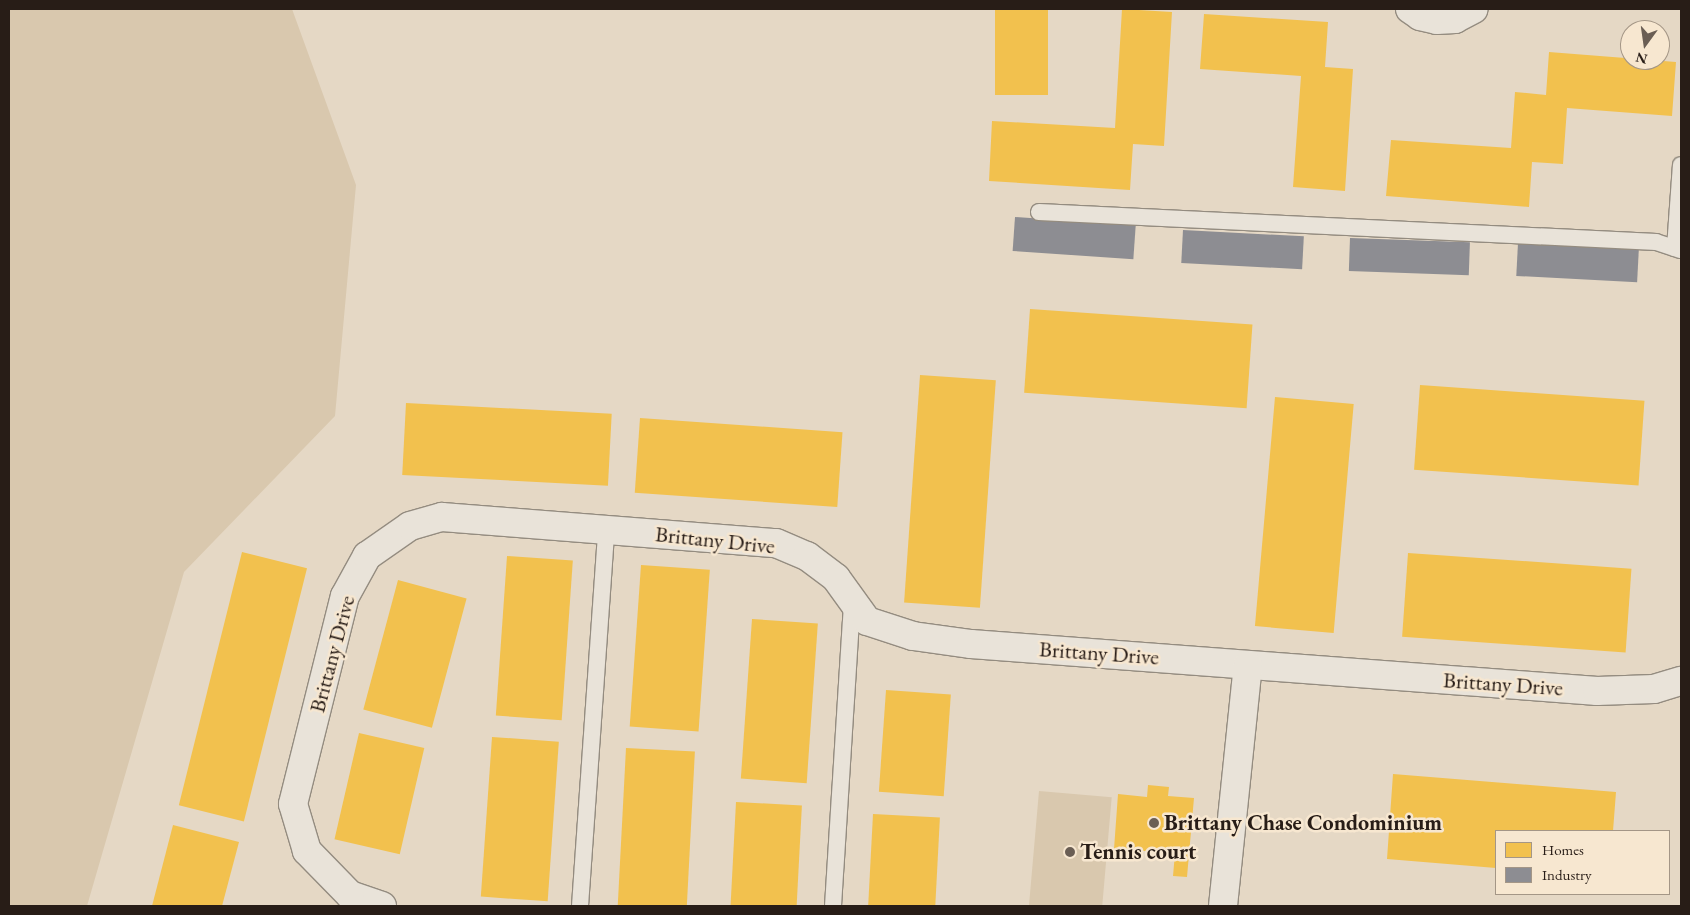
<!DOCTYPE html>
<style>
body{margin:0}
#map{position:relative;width:1690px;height:915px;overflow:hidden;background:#e5d8c5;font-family:"EB Garamond",serif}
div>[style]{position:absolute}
.green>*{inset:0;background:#d9c8ae;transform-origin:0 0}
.homes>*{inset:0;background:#f2c14e;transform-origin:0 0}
.industry>*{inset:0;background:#8d8d92;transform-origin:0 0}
.roads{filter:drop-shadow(1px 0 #948c80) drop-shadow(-1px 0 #948c80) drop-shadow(0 1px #948c80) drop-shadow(0 -1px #948c80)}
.lane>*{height:16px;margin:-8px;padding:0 8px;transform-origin:8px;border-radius:8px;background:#e9e3d9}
.street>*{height:28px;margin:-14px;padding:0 14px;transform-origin:14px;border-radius:14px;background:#e9e3d9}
.dots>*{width:14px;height:14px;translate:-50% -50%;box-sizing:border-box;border:2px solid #f7e7d0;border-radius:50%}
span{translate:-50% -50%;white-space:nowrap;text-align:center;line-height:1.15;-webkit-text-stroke:5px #f7e7d0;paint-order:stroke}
.street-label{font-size:22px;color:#281d17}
.poi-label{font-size:22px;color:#281d17;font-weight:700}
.left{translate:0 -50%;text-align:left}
.frame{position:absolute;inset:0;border:10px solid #281d17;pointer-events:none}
.legend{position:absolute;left:1495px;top:830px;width:175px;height:65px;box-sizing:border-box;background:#f7e7d0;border:1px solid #a49686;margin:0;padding:6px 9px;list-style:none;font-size:15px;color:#281d17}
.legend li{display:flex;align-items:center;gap:10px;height:25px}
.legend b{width:25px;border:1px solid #a49686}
.north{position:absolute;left:1620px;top:20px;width:50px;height:50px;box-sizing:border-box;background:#f7e7d0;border:1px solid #a49686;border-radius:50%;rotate:194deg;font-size:14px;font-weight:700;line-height:20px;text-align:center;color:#281d17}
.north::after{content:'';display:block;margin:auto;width:18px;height:22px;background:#6a5e54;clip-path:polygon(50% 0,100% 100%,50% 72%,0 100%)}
</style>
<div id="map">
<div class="green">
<div style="clip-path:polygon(9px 9px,292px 9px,356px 185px,335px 416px,184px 572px,87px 906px,9px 906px)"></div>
<div style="left:1039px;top:791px;width:73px;height:115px;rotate:5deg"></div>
</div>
<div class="homes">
<div style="left:995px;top:9px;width:53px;height:86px"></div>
<div style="clip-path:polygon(1122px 9px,1172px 12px,1164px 146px,1133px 144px,1130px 190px,989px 181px,992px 121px,1115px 128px)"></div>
<div style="clip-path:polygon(1204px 14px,1328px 22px,1325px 67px,1353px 69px,1345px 191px,1293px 187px,1301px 76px,1200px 69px)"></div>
<div style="clip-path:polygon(1549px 52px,1676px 62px,1672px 116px,1567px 108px,1563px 164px,1532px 162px,1529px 207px,1386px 196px,1391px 140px,1511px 148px,1515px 92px,1546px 95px)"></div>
<div style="left:1030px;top:309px;width:223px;height:84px;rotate:4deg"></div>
<div style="left:920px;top:375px;width:76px;height:228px;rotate:4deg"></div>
<div style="left:1420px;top:385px;width:225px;height:85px;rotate:4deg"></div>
<div style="left:1275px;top:397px;width:79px;height:230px;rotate:5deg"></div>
<div style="left:406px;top:403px;width:206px;height:72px;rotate:3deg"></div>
<div style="left:640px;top:418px;width:203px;height:75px;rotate:4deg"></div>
<div style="left:242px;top:552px;width:67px;height:261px;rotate:14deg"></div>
<div style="left:1408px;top:553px;width:224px;height:84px;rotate:4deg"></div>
<div style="left:507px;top:556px;width:66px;height:160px;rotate:4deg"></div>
<div style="left:641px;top:565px;width:69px;height:162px;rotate:4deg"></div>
<div style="left:398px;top:580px;width:71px;height:134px;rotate:15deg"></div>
<div style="left:752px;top:619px;width:66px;height:160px;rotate:4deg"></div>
<div style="left:886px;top:690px;width:65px;height:102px;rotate:4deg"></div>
<div style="left:359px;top:733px;width:67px;height:109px;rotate:13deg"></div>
<div style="left:492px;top:737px;width:67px;height:160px;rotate:4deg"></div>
<div style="left:626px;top:748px;width:69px;height:158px;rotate:3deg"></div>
<div style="clip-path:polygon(1393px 774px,1616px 792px,1613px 831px,1496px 831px,1496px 868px,1387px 859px)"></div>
<div style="clip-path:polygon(1148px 785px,1169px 787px,1168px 796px,1194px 798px,1187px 877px,1173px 876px,1175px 853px,1114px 849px,1118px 794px,1147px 797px)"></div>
<div style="left:736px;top:802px;width:66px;height:104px;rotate:3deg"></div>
<div style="left:873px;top:814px;width:67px;height:92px;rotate:3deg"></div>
<div style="clip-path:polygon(173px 825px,239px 842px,222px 906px,152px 906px)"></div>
</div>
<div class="industry">
<div style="left:1015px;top:217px;width:121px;height:34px;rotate:4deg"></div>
<div style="left:1183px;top:230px;width:121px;height:33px;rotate:3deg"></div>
<div style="left:1350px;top:238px;width:120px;height:33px;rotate:2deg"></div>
<div style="left:1518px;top:243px;width:121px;height:33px;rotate:3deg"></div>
</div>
<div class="roads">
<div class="lane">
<div style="left:1039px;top:212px;width:618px;rotate:2.78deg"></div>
<div style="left:1656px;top:242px;width:26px;rotate:18deg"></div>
<div style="left:1675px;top:248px;width:83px;rotate:-85.9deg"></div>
<div style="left:580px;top:906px;width:377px;rotate:-86deg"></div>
<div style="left:833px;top:906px;width:307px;rotate:-86.4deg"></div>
</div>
<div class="street">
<div style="left:1410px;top:9px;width:12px;rotate:35deg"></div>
<div style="left:1420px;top:16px;width:17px;rotate:13deg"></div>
<div style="left:1437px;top:20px;width:18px;rotate:-3deg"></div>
<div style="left:1455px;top:19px;width:21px;rotate:-28deg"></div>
<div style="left:382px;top:906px;width:34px;rotate:-161deg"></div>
<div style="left:350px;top:895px;width:62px;rotate:-134.3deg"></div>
<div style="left:307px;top:851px;width:49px;rotate:-106.6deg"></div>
<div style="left:293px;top:804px;width:214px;rotate:-76deg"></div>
<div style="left:345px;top:596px;width:46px;rotate:-61.2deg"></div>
<div style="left:367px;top:556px;width:52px;rotate:-34.9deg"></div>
<div style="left:410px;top:526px;width:33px;rotate:-16deg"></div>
<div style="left:442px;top:517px;width:335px;rotate:4.5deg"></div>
<div style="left:776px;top:543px;width:34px;rotate:23deg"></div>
<div style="left:807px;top:556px;width:36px;rotate:37deg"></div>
<div style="left:836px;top:578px;width:53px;rotate:54.2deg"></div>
<div style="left:867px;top:621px;width:48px;rotate:18.1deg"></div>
<div style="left:913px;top:636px;width:59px;rotate:7.9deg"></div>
<div style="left:971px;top:644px;width:628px;rotate:4.29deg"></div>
<div style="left:1597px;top:691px;width:57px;rotate:-2deg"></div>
<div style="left:1654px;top:689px;width:28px;rotate:-17deg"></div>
<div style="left:1223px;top:906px;width:242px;rotate:-84.1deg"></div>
</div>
</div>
<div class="dots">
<div style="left:1154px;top:823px;background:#6a5e54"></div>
<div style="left:1070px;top:852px;background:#6a5e54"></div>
</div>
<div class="street-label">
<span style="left:715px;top:540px;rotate:6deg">Brittany Drive</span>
<span style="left:1099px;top:653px;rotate:4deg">Brittany Drive</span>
<span style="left:332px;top:654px;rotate:-75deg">Brittany Drive</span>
<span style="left:1503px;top:684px;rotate:4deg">Brittany Drive</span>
</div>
<div class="poi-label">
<span class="left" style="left:1164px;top:823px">Brittany Chase Condominium</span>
<span class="left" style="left:1080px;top:852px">Tennis court</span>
</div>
<div class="frame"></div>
<ul class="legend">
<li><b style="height:14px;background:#f2c14e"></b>Homes</li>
<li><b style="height:14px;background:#8d8d92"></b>Industry</li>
</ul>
<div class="north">N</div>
</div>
